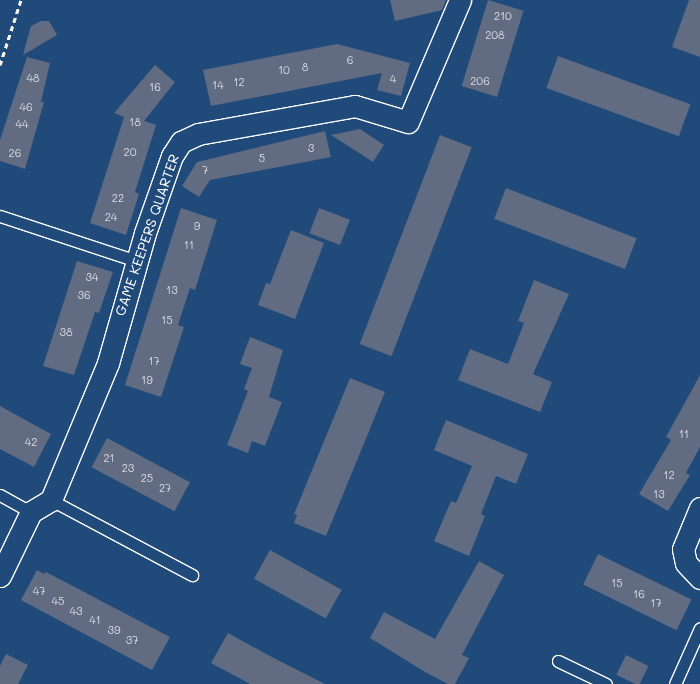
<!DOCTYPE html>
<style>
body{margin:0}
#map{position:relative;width:700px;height:684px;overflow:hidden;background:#1f4a7a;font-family:Mali,sans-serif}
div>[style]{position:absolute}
.building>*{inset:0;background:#616b82;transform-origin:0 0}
.path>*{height:3px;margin-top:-1.5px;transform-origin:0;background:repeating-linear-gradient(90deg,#fff 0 5px,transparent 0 9px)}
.roads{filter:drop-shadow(1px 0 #fff) drop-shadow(-1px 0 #fff) drop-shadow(0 1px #fff) drop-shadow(0 -1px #fff)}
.lane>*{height:11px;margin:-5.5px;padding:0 5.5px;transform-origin:5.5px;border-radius:5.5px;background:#1f4a7a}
.street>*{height:21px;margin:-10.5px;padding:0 10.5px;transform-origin:10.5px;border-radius:10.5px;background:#1f4a7a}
span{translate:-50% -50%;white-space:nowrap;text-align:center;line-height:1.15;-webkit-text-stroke:5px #1f4a7a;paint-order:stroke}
.number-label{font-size:11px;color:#d8dae0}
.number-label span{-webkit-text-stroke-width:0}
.street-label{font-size:14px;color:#fff}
</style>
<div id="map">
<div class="building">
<div style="clip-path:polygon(390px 0,446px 0,442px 10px,395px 21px)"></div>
<div style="left:488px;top:0;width:37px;height:90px;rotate:17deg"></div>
<div style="clip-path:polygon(689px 0,700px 0,700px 57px,672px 47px)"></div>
<div style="clip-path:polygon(41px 21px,49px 21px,57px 35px,23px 55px,31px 26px)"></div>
<div style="clip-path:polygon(337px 44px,410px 63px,401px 96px,377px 90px,382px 73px,211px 106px,203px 70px)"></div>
<div style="left:558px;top:56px;width:141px;height:34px;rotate:20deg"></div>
<div style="clip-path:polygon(27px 57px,50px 63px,41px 102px,44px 102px,25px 169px,0 161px,0 140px)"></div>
<div style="clip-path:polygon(155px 65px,175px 82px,144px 121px,156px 125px,135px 192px,139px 194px,126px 235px,90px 223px,124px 117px,114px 113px)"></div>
<div style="clip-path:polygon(360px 129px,384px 145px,373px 162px,331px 135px)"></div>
<div style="clip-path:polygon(325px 131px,331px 157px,210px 180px,199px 197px,182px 186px,197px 162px)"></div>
<div style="left:440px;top:135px;width:34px;height:224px;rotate:21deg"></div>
<div style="left:506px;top:188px;width:140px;height:33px;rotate:21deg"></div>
<div style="clip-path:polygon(181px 208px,217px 220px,195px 290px,190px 288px,178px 325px,184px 327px,161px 397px,125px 385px)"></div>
<div style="left:319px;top:208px;width:33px;height:27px;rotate:21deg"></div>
<div style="clip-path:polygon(291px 230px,324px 243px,295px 319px,258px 305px,266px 283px,270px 284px)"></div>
<div style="clip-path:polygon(77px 261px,113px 272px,99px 313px,95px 312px,74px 375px,43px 366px)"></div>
<div style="clip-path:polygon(534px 280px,569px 294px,533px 374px,552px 382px,540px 412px,458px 380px,470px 349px,508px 364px,524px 323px,518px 321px)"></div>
<div style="clip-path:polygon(250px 337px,283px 350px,269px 397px,282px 402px,265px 446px,252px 441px,248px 453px,227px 445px,248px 391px,244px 389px,252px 368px,240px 364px)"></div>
<div style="clip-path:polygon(700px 375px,700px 447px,686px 473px,690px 475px,668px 511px,639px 494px,671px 440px,666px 437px)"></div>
<div style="clip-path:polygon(350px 378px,385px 392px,326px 536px,294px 523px,297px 515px,294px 514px)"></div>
<div style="clip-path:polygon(0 406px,51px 434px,34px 467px,0 449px)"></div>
<div style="clip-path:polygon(446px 420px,528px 454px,516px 484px,496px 476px,481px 514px,485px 516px,469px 556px,434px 541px,451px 501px,456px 503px,472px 466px,434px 450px)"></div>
<div style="left:107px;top:438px;width:94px;height:33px;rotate:28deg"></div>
<div style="left:270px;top:550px;width:82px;height:33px;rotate:29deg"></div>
<div style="left:598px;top:554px;width:104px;height:34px;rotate:26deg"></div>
<div style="clip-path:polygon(479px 561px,504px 575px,462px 655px,469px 658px,455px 684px,448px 684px,425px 672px,370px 638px,384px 612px,435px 639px)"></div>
<div style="clip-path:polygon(37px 570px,44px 574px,46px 572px,170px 637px,152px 670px,21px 600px)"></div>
<div style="clip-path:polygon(228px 633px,268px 655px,325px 684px,250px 684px,211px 663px)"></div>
<div style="clip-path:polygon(6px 654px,28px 665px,18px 684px,0 684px,0 666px)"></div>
<div style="left:626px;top:655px;width:25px;height:22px;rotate:26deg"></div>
</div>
<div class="path">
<div style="left:0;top:65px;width:68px;rotate:-72.1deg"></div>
</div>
<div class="roads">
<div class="lane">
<div style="left:0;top:216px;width:144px;rotate:18.2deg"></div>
<div style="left:0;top:495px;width:35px;rotate:29deg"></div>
<div style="left:51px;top:500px;width:160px;rotate:28deg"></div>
<div style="left:558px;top:661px;width:53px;rotate:25.6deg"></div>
<div style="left:675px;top:684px;width:61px;rotate:-65.9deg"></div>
</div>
<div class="street">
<div style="left:700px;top:508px;width:44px;rotate:112.5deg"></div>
<div style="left:683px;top:549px;width:14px;rotate:78deg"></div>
<div style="left:686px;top:563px;width:21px;rotate:47deg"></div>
<div style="left:0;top:576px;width:71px;rotate:-64.2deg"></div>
<div style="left:31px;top:512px;width:23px;rotate:-31deg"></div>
<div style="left:51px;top:500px;width:148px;rotate:-67.4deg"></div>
<div style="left:108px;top:363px;width:135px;rotate:-74.1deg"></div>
<div style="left:145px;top:233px;width:82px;rotate:-70.7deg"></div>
<div style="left:172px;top:156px;width:17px;rotate:-57deg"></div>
<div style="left:181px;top:142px;width:19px;rotate:-25deg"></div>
<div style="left:198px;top:134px;width:159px;rotate:-10.1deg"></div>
<div style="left:355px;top:106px;width:55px;rotate:16.8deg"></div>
<div style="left:408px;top:122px;width:133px;rotate:-66.9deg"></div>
</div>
</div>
<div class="number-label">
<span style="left:503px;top:16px">210</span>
<span style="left:495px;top:35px">208</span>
<span style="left:350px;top:60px">6</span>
<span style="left:305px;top:67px">8</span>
<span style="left:284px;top:70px">10</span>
<span style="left:33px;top:78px">48</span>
<span style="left:393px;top:79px">4</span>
<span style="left:480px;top:81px">206</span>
<span style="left:239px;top:82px">12</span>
<span style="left:218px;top:85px">14</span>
<span style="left:155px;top:87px">16</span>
<span style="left:26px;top:107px">46</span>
<span style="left:135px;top:122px">18</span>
<span style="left:22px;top:124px">44</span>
<span style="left:311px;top:148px">3</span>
<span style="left:130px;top:152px">20</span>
<span style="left:15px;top:153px">26</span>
<span style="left:262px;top:158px">5</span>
<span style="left:205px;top:170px">7</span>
<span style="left:118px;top:198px">22</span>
<span style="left:111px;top:217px">24</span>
<span style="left:197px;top:226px">9</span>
<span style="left:189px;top:245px">11</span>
<span style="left:92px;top:277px">34</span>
<span style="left:172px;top:290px">13</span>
<span style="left:84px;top:295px">36</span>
<span style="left:167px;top:320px">15</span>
<span style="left:66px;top:332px">38</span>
<span style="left:154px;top:361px">17</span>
<span style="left:147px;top:380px">19</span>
<span style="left:684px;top:434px">11</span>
<span style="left:31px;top:442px">42</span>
<span style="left:109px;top:458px">21</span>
<span style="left:128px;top:468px">23</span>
<span style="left:669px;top:475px">12</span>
<span style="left:147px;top:478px">25</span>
<span style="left:165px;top:488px">27</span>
<span style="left:659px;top:494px">13</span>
<span style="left:617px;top:583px">15</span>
<span style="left:39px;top:591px">47</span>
<span style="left:639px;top:594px">16</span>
<span style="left:58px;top:601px">45</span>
<span style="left:656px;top:603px">17</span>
<span style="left:76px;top:611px">43</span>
<span style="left:95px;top:620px">41</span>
<span style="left:114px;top:630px">39</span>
<span style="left:132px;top:640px">37</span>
</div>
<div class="street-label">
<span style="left:147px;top:235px;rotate:-71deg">GAME KEEPERS QUARTER</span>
</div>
</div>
